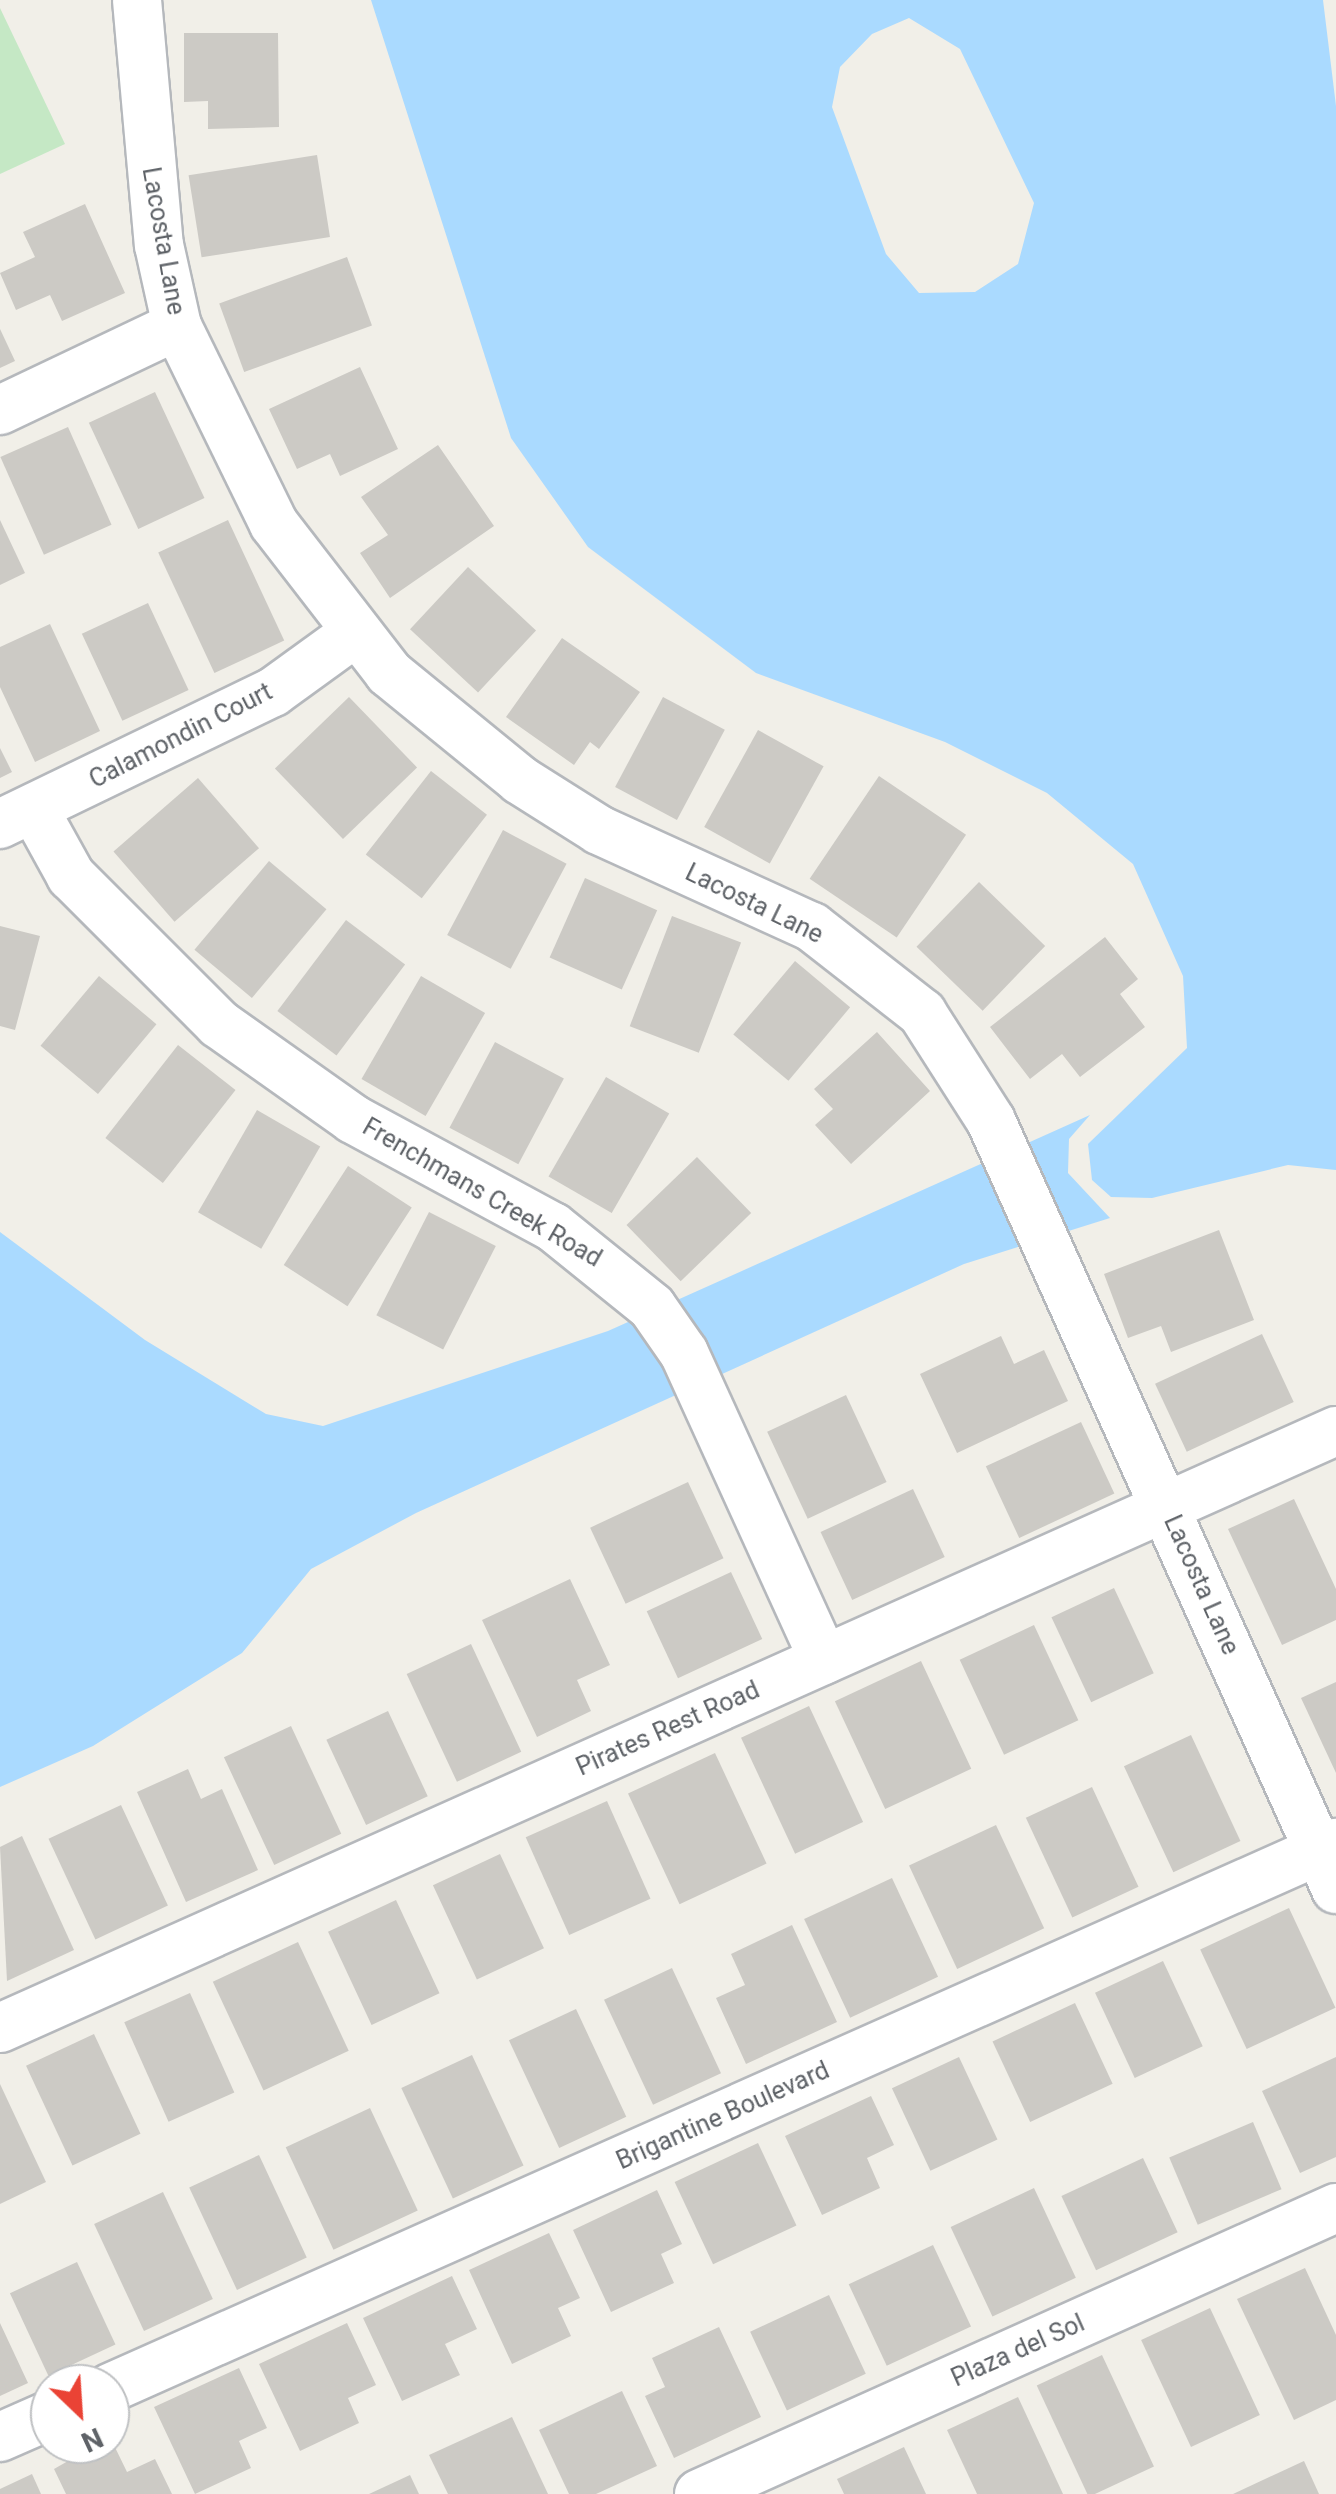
<!DOCTYPE html>
<style>
body{margin:0}
#map{position:relative;width:1336px;height:2494px;overflow:hidden;background:#f1efe8;font-family:Roboto,sans-serif}
div>[style]{position:absolute}
.green>*{inset:0;background:#c5e8c5}
.water>*{inset:0;background:#aadaff}
.building>*{inset:0;background:#cccac5;transform-origin:0 0}
.roads{filter:drop-shadow(2px 0 #b5b8bc) drop-shadow(-2px 0 #b5b8bc) drop-shadow(0 2px #b5b8bc) drop-shadow(0 -2px #b5b8bc)}
.street>*{height:48px;margin:-24px;padding:0 24px;transform-origin:24px;border-radius:24px;background:#fff}
span{translate:-50% -50%;white-space:nowrap;text-align:center;line-height:1.15;-webkit-text-stroke:9px #fff;paint-order:stroke}
.street-label{font-size:25px;color:#5f6368}
.north{position:absolute;left:30px;top:2364px;width:100px;height:100px;box-sizing:border-box;background:#fff;border:2px solid #bfc1c3;border-radius:50%;rotate:155deg;font-size:28px;font-weight:700;line-height:40px;text-align:center;color:#5f6368}
.north::after{content:'';display:block;margin:auto;width:35px;height:45px;background:#ea4335;clip-path:polygon(50% 0,100% 100%,50% 72%,0 100%)}
</style>
<div id="map">
<div class="green">
<div style="clip-path:polygon(0 8px,65px 144px,0 174px)"></div>
</div>
<div class="water">
<div style="clip-path:polygon(evenodd,371px 0,1323px 0,1336px 106px,1336px 1170px,1288px 1165px,1152px 1198px,1111px 1197px,1092px 1180px,1088px 1144px,1187px 1048px,1183px 976px,1133px 864px,1047px 793px,945px 742px,756px 673px,588px 547px,511px 438px,371px 0,909px 18px,960px 49px,1034px 203px,1018px 264px,975px 292px,919px 293px,886px 254px,832px 107px,840px 67px,872px 34px,909px 18px)"></div>
<div style="clip-path:polygon(1090px 1115px,1069px 1139px,1068px 1173px,1110px 1218px,964px 1264px,416px 1513px,311px 1569px,242px 1653px,93px 1746px,0 1787px,0 1232px,145px 1340px,266px 1414px,323px 1426px,608px 1331px)"></div>
</div>
<div class="building">
<div style="clip-path:polygon(184px 33px,278px 33px,279px 127px,208px 129px,208px 101px,184px 102px)"></div>
<div style="left:317px;top:155px;width:83px;height:130px;rotate:81deg"></div>
<div style="clip-path:polygon(85px 204px,125px 293px,62px 321px,50px 295px,16px 310px,0 273px,35px 257px,23px 232px)"></div>
<div style="left:347px;top:257px;width:73px;height:136px;rotate:70deg"></div>
<div style="clip-path:polygon(0 329px,15px 361px,0 368px)"></div>
<div style="clip-path:polygon(360px 367px,398px 449px,340px 476px,330px 454px,297px 469px,269px 409px)"></div>
<div style="left:155px;top:392px;width:117px;height:73px;rotate:65deg"></div>
<div style="left:68px;top:427px;width:107px;height:74px;rotate:66deg"></div>
<div style="clip-path:polygon(438px 445px,494px 526px,390px 598px,360px 553px,388px 535px,361px 497px)"></div>
<div style="clip-path:polygon(0 520px,25px 573px,0 585px)"></div>
<div style="left:228px;top:520px;width:133px;height:77px;rotate:65deg"></div>
<div style="left:468px;top:567px;width:93px;height:85px;rotate:43deg"></div>
<div style="left:148px;top:603px;width:96px;height:73px;rotate:65deg"></div>
<div style="clip-path:polygon(50px 624px,100px 731px,35px 762px,0 687px,0 647px)"></div>
<div style="clip-path:polygon(562px 638px,640px 692px,599px 749px,590px 742px,574px 765px,506px 717px)"></div>
<div style="left:349px;top:697px;width:98px;height:103px;rotate:46deg"></div>
<div style="left:663px;top:697px;width:70px;height:102px;rotate:28deg"></div>
<div style="left:758px;top:730px;width:75px;height:111px;rotate:29deg"></div>
<div style="clip-path:polygon(0 748px,12px 772px,0 778px)"></div>
<div style="left:431px;top:771px;width:71px;height:106px;rotate:38deg"></div>
<div style="left:879px;top:776px;width:105px;height:124px;rotate:34deg"></div>
<div style="left:198px;top:778px;width:93px;height:112px;rotate:49deg"></div>
<div style="left:503px;top:830px;width:72px;height:119px;rotate:28deg"></div>
<div style="left:269px;top:861px;width:75px;height:116px;rotate:40deg"></div>
<div style="left:585px;top:878px;width:79px;height:87px;rotate:24deg"></div>
<div style="left:979px;top:882px;width:92px;height:90px;rotate:44deg"></div>
<div style="left:672px;top:916px;width:74px;height:118px;rotate:21deg"></div>
<div style="left:346px;top:920px;width:74px;height:114px;rotate:37deg"></div>
<div style="clip-path:polygon(0 926px,40px 936px,15px 1030px,0 1026px)"></div>
<div style="clip-path:polygon(1105px 937px,1138px 979px,1120px 994px,1145px 1027px,1080px 1077px,1062px 1054px,1030px 1079px,990px 1027px)"></div>
<div style="left:795px;top:961px;width:72px;height:96px;rotate:40deg"></div>
<div style="left:99px;top:976px;width:75px;height:91px;rotate:40deg"></div>
<div style="left:421px;top:976px;width:74px;height:119px;rotate:30deg"></div>
<div style="clip-path:polygon(877px 1032px,930px 1091px,851px 1164px,815px 1125px,833px 1109px,814px 1089px)"></div>
<div style="left:495px;top:1042px;width:78px;height:97px;rotate:28deg"></div>
<div style="left:178px;top:1045px;width:73px;height:118px;rotate:38deg"></div>
<div style="left:606px;top:1077px;width:73px;height:115px;rotate:30deg"></div>
<div style="left:257px;top:1110px;width:73px;height:118px;rotate:30deg"></div>
<div style="left:697px;top:1157px;width:78px;height:98px;rotate:46deg"></div>
<div style="left:348px;top:1166px;width:76px;height:118px;rotate:33deg"></div>
<div style="left:429px;top:1212px;width:75px;height:116px;rotate:27deg"></div>
<div style="clip-path:polygon(1219px 1230px,1254px 1320px,1171px 1352px,1161px 1326px,1128px 1338px,1104px 1274px)"></div>
<div style="left:1262px;top:1334px;width:75px;height:118px;rotate:65deg"></div>
<div style="clip-path:polygon(1001px 1336px,1014px 1364px,1044px 1350px,1068px 1401px,957px 1453px,920px 1374px)"></div>
<div style="left:846px;top:1395px;width:96px;height:87px;rotate:65deg"></div>
<div style="left:1081px;top:1422px;width:79px;height:105px;rotate:65deg"></div>
<div style="left:688px;top:1482px;width:84px;height:108px;rotate:65deg"></div>
<div style="left:913px;top:1489px;width:75px;height:102px;rotate:65deg"></div>
<div style="clip-path:polygon(1294px 1499px,1336px 1589px,1336px 1620px,1282px 1645px,1228px 1529px)"></div>
<div style="left:731px;top:1572px;width:74px;height:93px;rotate:65deg"></div>
<div style="clip-path:polygon(570px 1579px,610px 1665px,577px 1680px,591px 1711px,537px 1737px,482px 1620px)"></div>
<div style="left:1114px;top:1588px;width:94px;height:69px;rotate:65deg"></div>
<div style="left:1034px;top:1625px;width:105px;height:82px;rotate:65deg"></div>
<div style="left:471px;top:1644px;width:119px;height:71px;rotate:65deg"></div>
<div style="left:921px;top:1661px;width:119px;height:95px;rotate:65deg"></div>
<div style="clip-path:polygon(1336px 1682px,1336px 1773px,1301px 1698px)"></div>
<div style="left:809px;top:1706px;width:128px;height:75px;rotate:65deg"></div>
<div style="left:388px;top:1711px;width:94px;height:68px;rotate:65deg"></div>
<div style="left:291px;top:1726px;width:119px;height:74px;rotate:65deg"></div>
<div style="left:1191px;top:1735px;width:117px;height:74px;rotate:65deg"></div>
<div style="left:715px;top:1753px;width:122px;height:96px;rotate:65deg"></div>
<div style="clip-path:polygon(188px 1769px,201px 1799px,222px 1789px,258px 1870px,186px 1902px,137px 1792px)"></div>
<div style="left:1092px;top:1787px;width:110px;height:73px;rotate:65deg"></div>
<div style="left:607px;top:1801px;width:107px;height:89px;rotate:66deg"></div>
<div style="left:121px;top:1805px;width:111px;height:80px;rotate:65deg"></div>
<div style="left:996px;top:1825px;width:114px;height:96px;rotate:65deg"></div>
<div style="clip-path:polygon(22px 1836px,74px 1950px,7px 1981px,0 1847px)"></div>
<div style="left:500px;top:1854px;width:104px;height:74px;rotate:65deg"></div>
<div style="left:892px;top:1878px;width:109px;height:97px;rotate:65deg"></div>
<div style="left:396px;top:1900px;width:103px;height:75px;rotate:65deg"></div>
<div style="left:1289px;top:1908px;width:110px;height:98px;rotate:65deg"></div>
<div style="clip-path:polygon(792px 1925px,837px 2022px,746px 2064px,716px 1998px,745px 1985px,731px 1954px)"></div>
<div style="left:298px;top:1942px;width:120px;height:94px;rotate:65deg"></div>
<div style="left:1163px;top:1961px;width:94px;height:75px;rotate:65deg"></div>
<div style="left:672px;top:1968px;width:116px;height:75px;rotate:65deg"></div>
<div style="left:190px;top:1993px;width:109px;height:72px;rotate:66deg"></div>
<div style="left:1075px;top:2003px;width:89px;height:91px;rotate:65deg"></div>
<div style="left:576px;top:2009px;width:119px;height:74px;rotate:65deg"></div>
<div style="left:94px;top:2034px;width:110px;height:75px;rotate:65deg"></div>
<div style="left:472px;top:2055px;width:122px;height:78px;rotate:65deg"></div>
<div style="left:959px;top:2057px;width:91px;height:74px;rotate:65deg"></div>
<div style="clip-path:polygon(1336px 2057px,1336px 2157px,1300px 2173px,1262px 2091px)"></div>
<div style="clip-path:polygon(0 2084px,46px 2182px,0 2204px)"></div>
<div style="clip-path:polygon(871px 2096px,894px 2145px,867px 2158px,880px 2188px,822px 2215px,785px 2136px)"></div>
<div style="left:370px;top:2108px;width:113px;height:93px;rotate:65deg"></div>
<div style="left:1253px;top:2122px;width:73px;height:91px;rotate:67deg"></div>
<div style="left:758px;top:2143px;width:91px;height:92px;rotate:65deg"></div>
<div style="left:259px;top:2155px;width:113px;height:77px;rotate:65deg"></div>
<div style="left:1143px;top:2158px;width:82px;height:90px;rotate:65deg"></div>
<div style="left:1034px;top:2188px;width:99px;height:92px;rotate:65deg"></div>
<div style="clip-path:polygon(657px 2190px,682px 2244px,661px 2254px,674px 2283px,611px 2312px,573px 2230px)"></div>
<div style="left:163px;top:2192px;width:118px;height:76px;rotate:65deg"></div>
<div style="clip-path:polygon(549px 2233px,580px 2298px,558px 2308px,571px 2336px,512px 2364px,469px 2270px)"></div>
<div style="left:933px;top:2245px;width:90px;height:93px;rotate:65deg"></div>
<div style="left:77px;top:2262px;width:91px;height:74px;rotate:65deg"></div>
<div style="clip-path:polygon(1305px 2268px,1336px 2335px,1336px 2400px,1294px 2420px,1237px 2299px)"></div>
<div style="clip-path:polygon(452px 2276px,477px 2329px,445px 2344px,460px 2375px,402px 2401px,363px 2318px)"></div>
<div style="left:829px;top:2295px;width:87px;height:87px;rotate:65deg"></div>
<div style="left:1210px;top:2308px;width:118px;height:76px;rotate:65deg"></div>
<div style="clip-path:polygon(0 2323px,28px 2383px,0 2396px)"></div>
<div style="clip-path:polygon(347px 2323px,376px 2385px,348px 2398px,359px 2423px,300px 2451px,259px 2364px)"></div>
<div style="clip-path:polygon(719px 2327px,761px 2417px,674px 2458px,645px 2396px,665px 2387px,652px 2358px)"></div>
<div style="left:1102px;top:2355px;width:123px;height:72px;rotate:65deg"></div>
<div style="clip-path:polygon(239px 2368px,267px 2428px,239px 2441px,251px 2468px,195px 2494px,154px 2407px)"></div>
<div style="clip-path:polygon(622px 2391px,657px 2466px,596px 2494px,569px 2494px,539px 2430px)"></div>
<div style="clip-path:polygon(1018px 2397px,1063px 2494px,977px 2494px,947px 2430px)"></div>
<div style="clip-path:polygon(512px 2417px,548px 2494px,448px 2494px,429px 2455px)"></div>
<div style="clip-path:polygon(110px 2437px,127px 2472px,155px 2459px,172px 2494px,66px 2494px,54px 2469px)"></div>
<div style="clip-path:polygon(904px 2447px,926px 2494px,844px 2494px,837px 2479px)"></div>
<div style="clip-path:polygon(1304px 2461px,1319px 2494px,1233px 2494px)"></div>
<div style="clip-path:polygon(32px 2474px,41px 2494px,0 2494px,0 2489px)"></div>
<div style="clip-path:polygon(410px 2475px,419px 2494px,369px 2494px)"></div>
</div>
<div class="roads">
<div class="street">
<div style="left:137px;top:0;width:246px;rotate:84.9deg"></div>
<div style="left:159px;top:245px;width:83px;rotate:77.5deg"></div>
<div style="left:177px;top:326px;width:220px;rotate:63.9deg"></div>
<div style="left:274px;top:524px;width:188px;rotate:52.3deg"></div>
<div style="left:389px;top:673px;width:169px;rotate:39.2deg"></div>
<div style="left:520px;top:780px;width:93px;rotate:32.3deg"></div>
<div style="left:599px;top:830px;width:234px;rotate:24.5deg"></div>
<div style="left:812px;top:927px;width:140px;rotate:38deg"></div>
<div style="left:922px;top:1013px;width:128px;rotate:57.4deg"></div>
<div style="left:991px;top:1121px;width:842px;rotate:65.81deg"></div>
<div style="left:0;top:410px;width:196px;rotate:-25.4deg"></div>
<div style="left:34px;top:809px;width:77px;rotate:61.1deg"></div>
<div style="left:71px;top:876px;width:209px;rotate:45deg"></div>
<div style="left:219px;top:1024px;width:164px;rotate:35.3deg"></div>
<div style="left:353px;top:1119px;width:227px;rotate:28.4deg"></div>
<div style="left:553px;top:1227px;width:127px;rotate:38.9deg"></div>
<div style="left:652px;top:1307px;width:56px;rotate:55.2deg"></div>
<div style="left:684px;top:1353px;width:337px;rotate:65.5deg"></div>
<div style="left:0;top:824px;width:303px;rotate:-25.8deg"></div>
<div style="left:273px;top:692px;width:99px;rotate:-35.9deg"></div>
<div style="left:0;top:2028px;width:1463px;rotate:-24.08deg"></div>
<div style="left:110px;top:2388px;width:1342px;rotate:-23.97deg"></div>
<div style="left:0;top:2437px;width:55px;rotate:-23.7deg"></div>
<div style="left:699px;top:2494px;width:698px;rotate:-24.18deg"></div>
</div>
</div>
<div class="street-label">
<span style="left:163px;top:241px;rotate:80deg">Lacosta Lane</span>
<span style="left:181px;top:736px;rotate:-27deg">Calamondin Court</span>
<span style="left:754px;top:904px;rotate:26deg">Lacosta Lane</span>
<span style="left:482px;top:1193px;rotate:30deg">Frenchmans Creek Road</span>
<span style="left:1201px;top:1585px;rotate:66deg">Lacosta Lane</span>
<span style="left:668px;top:1729px;rotate:-24deg">Pirates Rest Road</span>
<span style="left:723px;top:2116px;rotate:-24deg">Brigantine Boulevard</span>
<span style="left:1018px;top:2351px;rotate:-24deg">Plaza del Sol</span>
</div>
<div class="north">N</div>
</div>
